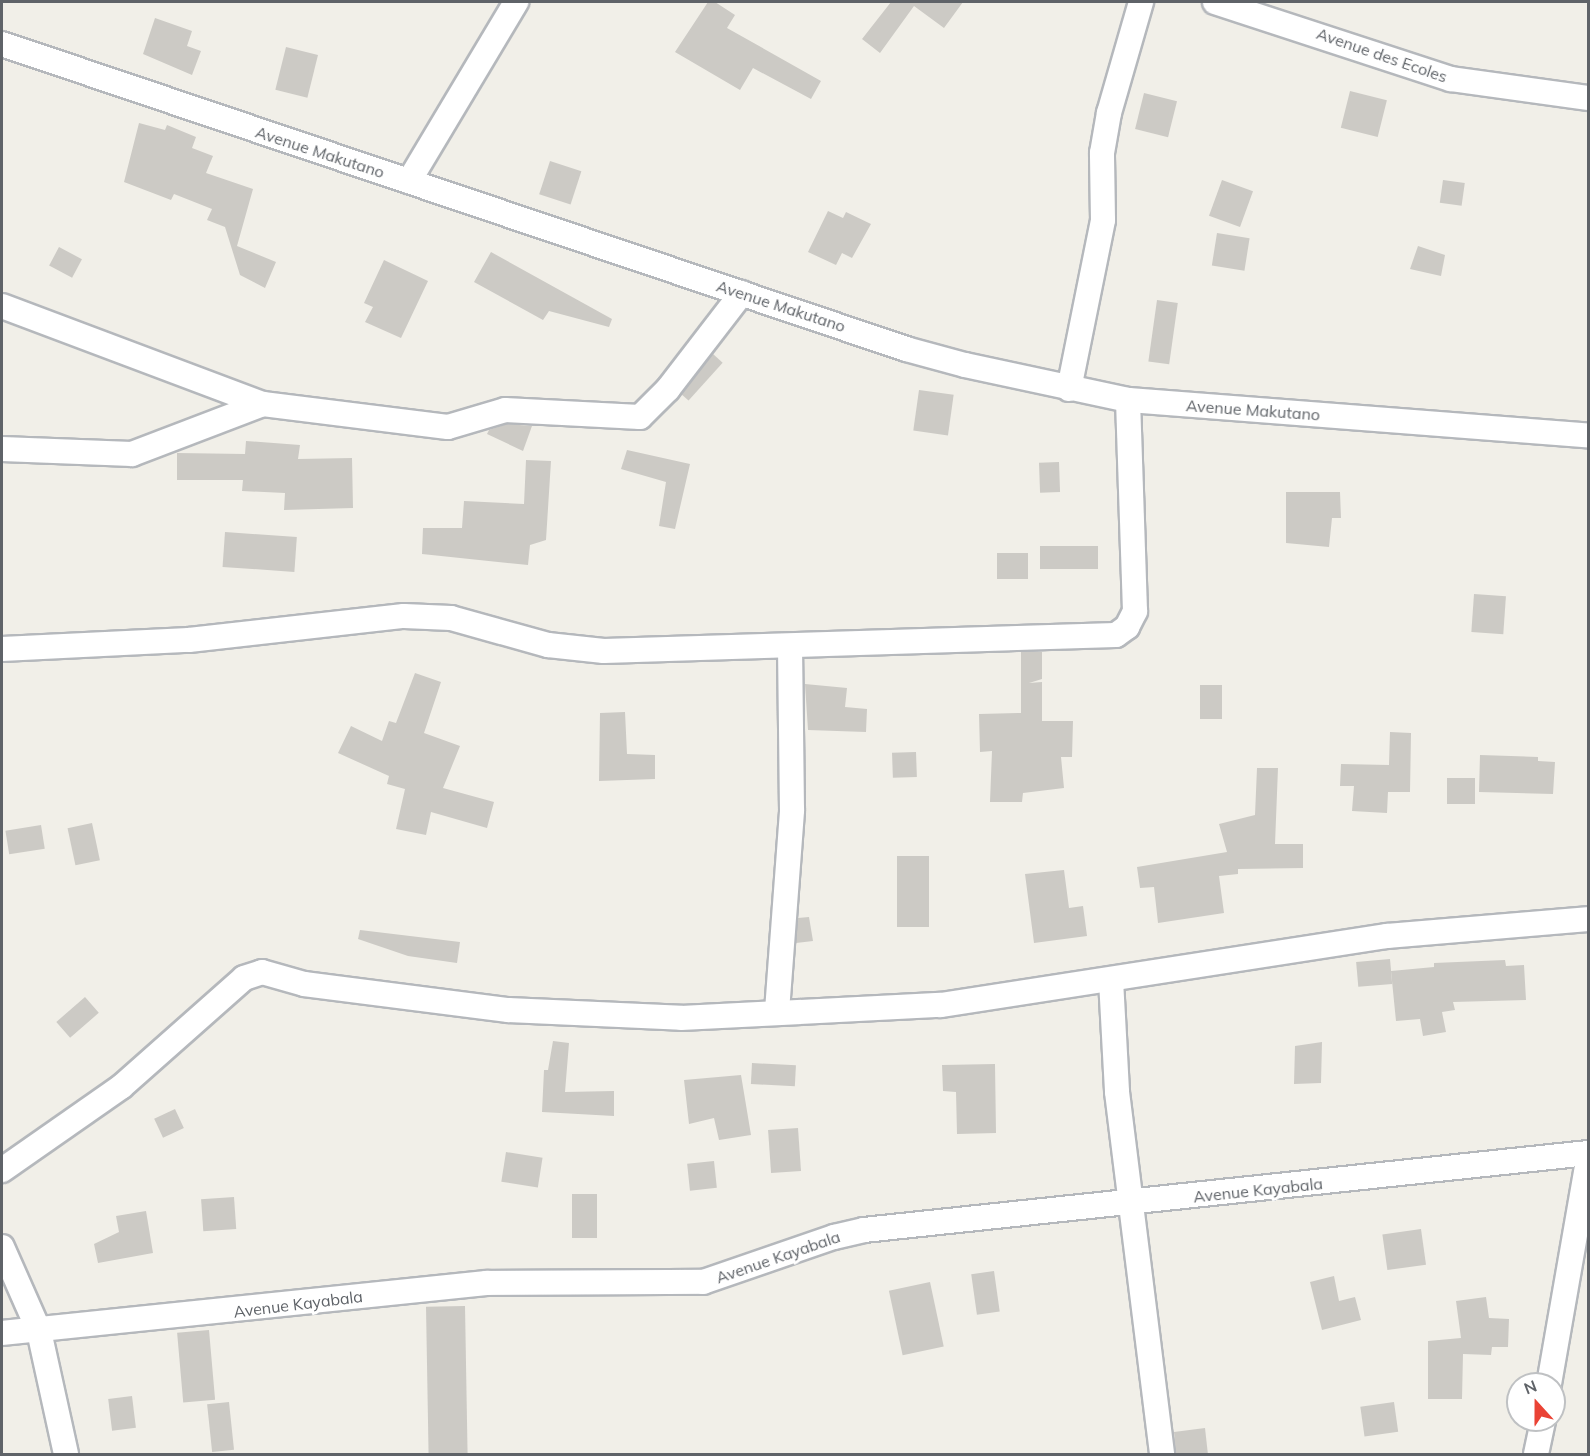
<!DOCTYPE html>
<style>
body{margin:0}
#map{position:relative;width:1590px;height:1456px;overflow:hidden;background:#f1efe8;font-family:Mulish,sans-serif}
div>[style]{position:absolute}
.building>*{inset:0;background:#cccac5;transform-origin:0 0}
.roads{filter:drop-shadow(2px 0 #b5b8bc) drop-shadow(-2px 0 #b5b8bc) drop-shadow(0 2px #b5b8bc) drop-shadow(0 -2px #b5b8bc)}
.minor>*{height:24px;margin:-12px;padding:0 12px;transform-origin:12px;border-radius:12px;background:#fff}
span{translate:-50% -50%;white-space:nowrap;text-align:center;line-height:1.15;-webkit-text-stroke:6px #fff;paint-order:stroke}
.street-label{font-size:16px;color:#5f6368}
.frame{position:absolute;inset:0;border:3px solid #5f6368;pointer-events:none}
.north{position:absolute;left:1506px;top:1372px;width:60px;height:60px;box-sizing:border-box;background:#fff;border:2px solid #bfc1c3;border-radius:50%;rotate:339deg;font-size:16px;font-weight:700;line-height:24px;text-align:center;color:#5f6368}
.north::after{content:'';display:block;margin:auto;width:21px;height:27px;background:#ea4335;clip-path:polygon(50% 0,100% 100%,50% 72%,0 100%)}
</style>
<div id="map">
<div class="building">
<div style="clip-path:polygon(708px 2px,715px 2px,735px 15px,727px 28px,821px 81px,811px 99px,753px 68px,740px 90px,675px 52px)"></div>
<div style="clip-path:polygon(891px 2px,963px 2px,944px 28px,914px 6px,880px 53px,862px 39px)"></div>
<div style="clip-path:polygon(155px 18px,192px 31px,187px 46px,201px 51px,192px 75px,143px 54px)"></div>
<div style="left:286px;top:47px;width:33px;height:44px;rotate:14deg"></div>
<div style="left:1350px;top:91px;width:38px;height:38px;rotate:14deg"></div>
<div style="left:1144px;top:93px;width:34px;height:37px;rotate:14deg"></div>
<div style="clip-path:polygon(139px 123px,165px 130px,167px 125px,196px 137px,192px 148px,213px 156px,206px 173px,253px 189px,237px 246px,276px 262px,265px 288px,240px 275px,225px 227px,207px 220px,212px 209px,174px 194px,171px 200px,124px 182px)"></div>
<div style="left:550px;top:161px;width:33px;height:35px;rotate:18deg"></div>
<div style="left:1222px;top:180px;width:33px;height:38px;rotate:20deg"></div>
<div style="left:1443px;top:180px;width:22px;height:23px;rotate:8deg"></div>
<div style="clip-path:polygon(828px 211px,843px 218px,846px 212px,871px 224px,852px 258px,842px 253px,836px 265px,808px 252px)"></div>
<div style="left:1217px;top:233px;width:33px;height:33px;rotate:9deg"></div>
<div style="clip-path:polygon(1418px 246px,1445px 255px,1441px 276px,1410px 269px)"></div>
<div style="left:59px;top:247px;width:26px;height:21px;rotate:28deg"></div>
<div style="clip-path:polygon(491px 252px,612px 319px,609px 327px,549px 311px,543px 320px,474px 282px)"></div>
<div style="clip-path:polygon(384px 260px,428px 281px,401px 338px,365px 322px,373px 307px,364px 303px)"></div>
<div style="left:1157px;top:300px;width:21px;height:62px;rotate:8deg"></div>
<div style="left:713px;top:354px;width:13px;height:51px;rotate:42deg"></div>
<div style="left:919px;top:390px;width:35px;height:41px;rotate:8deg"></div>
<div style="clip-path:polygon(507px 424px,532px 426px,523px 451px,487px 434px,489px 430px)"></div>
<div style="clip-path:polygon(246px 441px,300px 445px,298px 459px,352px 458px,353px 508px,284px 510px,285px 493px,242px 491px,243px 480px,177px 480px,177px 453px,245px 454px)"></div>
<div style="clip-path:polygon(627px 450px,690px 464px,675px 529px,659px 526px,666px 482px,621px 469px)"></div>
<div style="clip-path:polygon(526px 460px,551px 461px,546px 540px,530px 545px,528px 565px,422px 554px,423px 528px,462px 528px,464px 501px,524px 504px)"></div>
<div style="left:1059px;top:462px;width:30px;height:20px;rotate:88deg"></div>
<div style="clip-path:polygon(1286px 492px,1340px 492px,1341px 518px,1332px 518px,1329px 547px,1286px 543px)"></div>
<div style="left:225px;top:532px;width:72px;height:35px;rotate:4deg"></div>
<div style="left:1098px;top:546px;width:23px;height:58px;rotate:90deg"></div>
<div style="left:997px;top:553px;width:31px;height:26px"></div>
<div style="left:1474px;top:594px;width:32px;height:38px;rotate:4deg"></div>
<div style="clip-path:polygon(1021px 652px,1042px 652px,1042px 679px,1029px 683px,1042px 682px,1042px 721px,1073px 721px,1072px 757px,1061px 757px,1064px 788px,1023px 793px,1022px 802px,990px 802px,992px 751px,980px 752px,979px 714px,1021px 713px)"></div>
<div style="clip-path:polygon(415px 673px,441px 682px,424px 733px,460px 746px,443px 788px,494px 802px,487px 828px,431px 812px,426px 835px,396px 829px,405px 789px,387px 784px,389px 776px,338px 753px,351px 726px,382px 741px,389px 721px,396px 723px)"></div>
<div style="clip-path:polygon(805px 684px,847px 688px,845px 707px,867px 709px,866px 732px,808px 730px)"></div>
<div style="left:1200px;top:685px;width:22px;height:34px"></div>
<div style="clip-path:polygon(625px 712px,627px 754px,655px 755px,655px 779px,599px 781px,600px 713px)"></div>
<div style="clip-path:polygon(1390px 732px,1411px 733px,1410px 792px,1388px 792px,1387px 813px,1352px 811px,1354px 786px,1340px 786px,1341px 764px,1389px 765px)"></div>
<div style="left:916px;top:752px;width:25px;height:24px;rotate:88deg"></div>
<div style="clip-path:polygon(1480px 755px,1538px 757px,1538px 761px,1555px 762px,1553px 794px,1479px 792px)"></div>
<div style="clip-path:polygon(1257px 768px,1278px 768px,1275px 844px,1303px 844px,1303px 868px,1238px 869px,1238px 874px,1219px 876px,1224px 913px,1158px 923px,1154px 887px,1140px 888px,1137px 867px,1227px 852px,1219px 824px,1255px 815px)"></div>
<div style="left:1475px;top:778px;width:26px;height:28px;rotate:90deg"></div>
<div style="left:92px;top:823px;width:38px;height:25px;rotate:78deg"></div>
<div style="left:41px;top:825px;width:24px;height:36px;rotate:81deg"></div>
<div style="left:897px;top:856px;width:32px;height:71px"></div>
<div style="clip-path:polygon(1064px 870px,1069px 908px,1083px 906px,1087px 936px,1034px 943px,1025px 874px)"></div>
<div style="clip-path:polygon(809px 917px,813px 941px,796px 943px,798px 918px)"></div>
<div style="clip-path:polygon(360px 930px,460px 942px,457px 963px,408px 956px,358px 939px)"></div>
<div style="left:1390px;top:959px;width:25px;height:34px;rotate:85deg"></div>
<div style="clip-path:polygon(1505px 960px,1506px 966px,1524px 965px,1526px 1000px,1453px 1002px,1455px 1010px,1442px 1012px,1446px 1032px,1423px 1036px,1420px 1019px,1396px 1021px,1391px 971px,1434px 967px,1434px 963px)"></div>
<div style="left:85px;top:997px;width:21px;height:38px;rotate:49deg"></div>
<div style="clip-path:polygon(553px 1041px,569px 1043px,565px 1092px,614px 1091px,614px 1116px,542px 1112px,544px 1070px,548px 1070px)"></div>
<div style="clip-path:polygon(1322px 1042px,1321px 1083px,1294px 1084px,1295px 1046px)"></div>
<div style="left:752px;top:1063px;width:44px;height:21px;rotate:3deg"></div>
<div style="clip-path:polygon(995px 1064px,996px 1133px,957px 1134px,956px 1092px,943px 1091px,942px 1065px)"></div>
<div style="clip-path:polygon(741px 1075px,751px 1135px,719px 1140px,714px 1118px,689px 1124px,684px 1080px)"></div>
<div style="left:175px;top:1109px;width:21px;height:23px;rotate:65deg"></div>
<div style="left:798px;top:1128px;width:43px;height:30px;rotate:86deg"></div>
<div style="left:506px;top:1152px;width:37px;height:30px;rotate:9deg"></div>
<div style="left:714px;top:1161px;width:27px;height:27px;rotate:84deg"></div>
<div style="left:572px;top:1194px;width:25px;height:44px"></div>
<div style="left:234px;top:1197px;width:32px;height:33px;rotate:86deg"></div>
<div style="clip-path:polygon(146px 1211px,153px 1253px,98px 1263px,94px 1244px,119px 1232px,116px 1216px)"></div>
<div style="left:1421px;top:1229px;width:36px;height:39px;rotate:82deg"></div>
<div style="left:994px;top:1271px;width:41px;height:23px;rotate:82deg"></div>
<div style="clip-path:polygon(1334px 1276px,1339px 1301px,1355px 1297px,1361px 1320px,1322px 1330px,1310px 1282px)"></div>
<div style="left:930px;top:1282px;width:66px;height:42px;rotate:78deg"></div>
<div style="clip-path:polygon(1486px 1297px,1489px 1318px,1509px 1319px,1508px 1347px,1492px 1347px,1491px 1355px,1463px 1354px,1462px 1399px,1428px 1399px,1428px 1341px,1461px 1338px,1456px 1301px)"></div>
<div style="left:465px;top:1306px;width:149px;height:39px;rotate:89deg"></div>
<div style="left:209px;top:1330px;width:70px;height:32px;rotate:85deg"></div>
<div style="left:132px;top:1396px;width:32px;height:24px;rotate:83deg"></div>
<div style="left:229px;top:1402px;width:48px;height:22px;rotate:84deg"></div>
<div style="left:1394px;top:1402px;width:30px;height:34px;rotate:82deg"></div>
<div style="clip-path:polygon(1205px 1428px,1208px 1455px,1176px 1455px,1174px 1432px)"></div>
</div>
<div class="roads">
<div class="minor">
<div style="left:1215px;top:2px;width:248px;rotate:18.1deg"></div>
<div style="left:1451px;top:79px;width:138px;rotate:7.9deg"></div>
<div style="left:2px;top:44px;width:954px;rotate:18.64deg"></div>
<div style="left:906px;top:349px;width:61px;rotate:15.2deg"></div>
<div style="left:965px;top:365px;width:167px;rotate:12.1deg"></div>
<div style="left:1128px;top:400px;width:461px;rotate:4.4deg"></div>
<div style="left:409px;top:181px;width:209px;rotate:-59.1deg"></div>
<div style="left:2px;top:306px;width:279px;rotate:20.6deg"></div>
<div style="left:263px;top:404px;width:186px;rotate:7.1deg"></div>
<div style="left:448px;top:427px;width:59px;rotate:-16.6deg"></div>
<div style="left:505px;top:410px;width:135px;rotate:3deg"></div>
<div style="left:640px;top:417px;width:40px;rotate:-45deg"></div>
<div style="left:668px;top:389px;width:121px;rotate:-52.4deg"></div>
<div style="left:1069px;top:389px;width:172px;rotate:-78.6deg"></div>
<div style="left:1103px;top:220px;width:67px;rotate:-90.9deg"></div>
<div style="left:1102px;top:153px;width:41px;rotate:-80.1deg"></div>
<div style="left:1109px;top:113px;width:116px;rotate:-73.9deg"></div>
<div style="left:2px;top:449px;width:130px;rotate:2.2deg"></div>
<div style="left:132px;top:454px;width:140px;rotate:-20.9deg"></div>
<div style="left:2px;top:649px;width:187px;rotate:-2.8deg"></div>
<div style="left:189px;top:640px;width:216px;rotate:-6.4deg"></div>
<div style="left:404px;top:616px;width:47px;rotate:2.4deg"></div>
<div style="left:451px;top:618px;width:101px;rotate:15.6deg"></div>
<div style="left:548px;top:645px;width:56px;rotate:6.1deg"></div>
<div style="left:604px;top:651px;width:512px;rotate:-1.79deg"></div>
<div style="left:1116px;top:635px;width:14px;rotate:-36deg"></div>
<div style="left:1127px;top:627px;width:18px;rotate:-63deg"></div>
<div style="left:1135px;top:611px;width:211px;rotate:-91.9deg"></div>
<div style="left:1111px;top:980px;width:112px;rotate:86.9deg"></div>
<div style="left:1117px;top:1092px;width:365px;rotate:82.9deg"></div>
<div style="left:777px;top:1011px;width:202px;rotate:-85.7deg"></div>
<div style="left:792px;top:810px;width:163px;rotate:-90.7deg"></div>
<div style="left:2px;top:1170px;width:145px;rotate:-34.9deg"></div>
<div style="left:121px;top:1087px;width:164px;rotate:-41.5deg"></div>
<div style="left:244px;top:978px;width:19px;rotate:-18deg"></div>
<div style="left:262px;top:972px;width:44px;rotate:15.9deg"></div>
<div style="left:304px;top:984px;width:206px;rotate:7.3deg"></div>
<div style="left:508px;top:1010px;width:173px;rotate:2.6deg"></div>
<div style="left:681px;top:1018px;width:260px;rotate:-2.9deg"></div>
<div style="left:941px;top:1005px;width:451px;rotate:-8.8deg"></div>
<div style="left:1387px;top:936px;width:202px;rotate:-4.8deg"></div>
<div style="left:2px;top:1247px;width:92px;rotate:66.2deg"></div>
<div style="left:39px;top:1331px;width:126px;rotate:77.6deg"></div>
<div style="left:2px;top:1333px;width:487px;rotate:-5.9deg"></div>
<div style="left:486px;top:1283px;width:217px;rotate:-0.3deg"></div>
<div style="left:703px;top:1282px;width:139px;rotate:-19deg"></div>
<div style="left:834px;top:1237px;width:31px;rotate:-13deg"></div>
<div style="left:864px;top:1230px;width:728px;rotate:-6.07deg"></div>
<div style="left:1549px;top:1384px;width:226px;rotate:-80.1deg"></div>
<div style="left:1536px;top:1454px;width:35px;rotate:-78deg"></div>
</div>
</div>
<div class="street-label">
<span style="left:1382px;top:55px;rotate:19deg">Avenue des Ecoles</span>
<span style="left:320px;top:152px;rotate:18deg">Avenue Makutano</span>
<span style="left:781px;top:306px;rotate:18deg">Avenue Makutano</span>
<span style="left:1253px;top:410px;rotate:4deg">Avenue Makutano</span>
<span style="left:1258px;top:1190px;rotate:-6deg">Avenue Kayabala</span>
<span style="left:778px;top:1257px;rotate:-19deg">Avenue Kayabala</span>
<span style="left:298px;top:1304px;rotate:-7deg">Avenue Kayabala</span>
</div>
<div class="frame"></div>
<div class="north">N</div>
</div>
